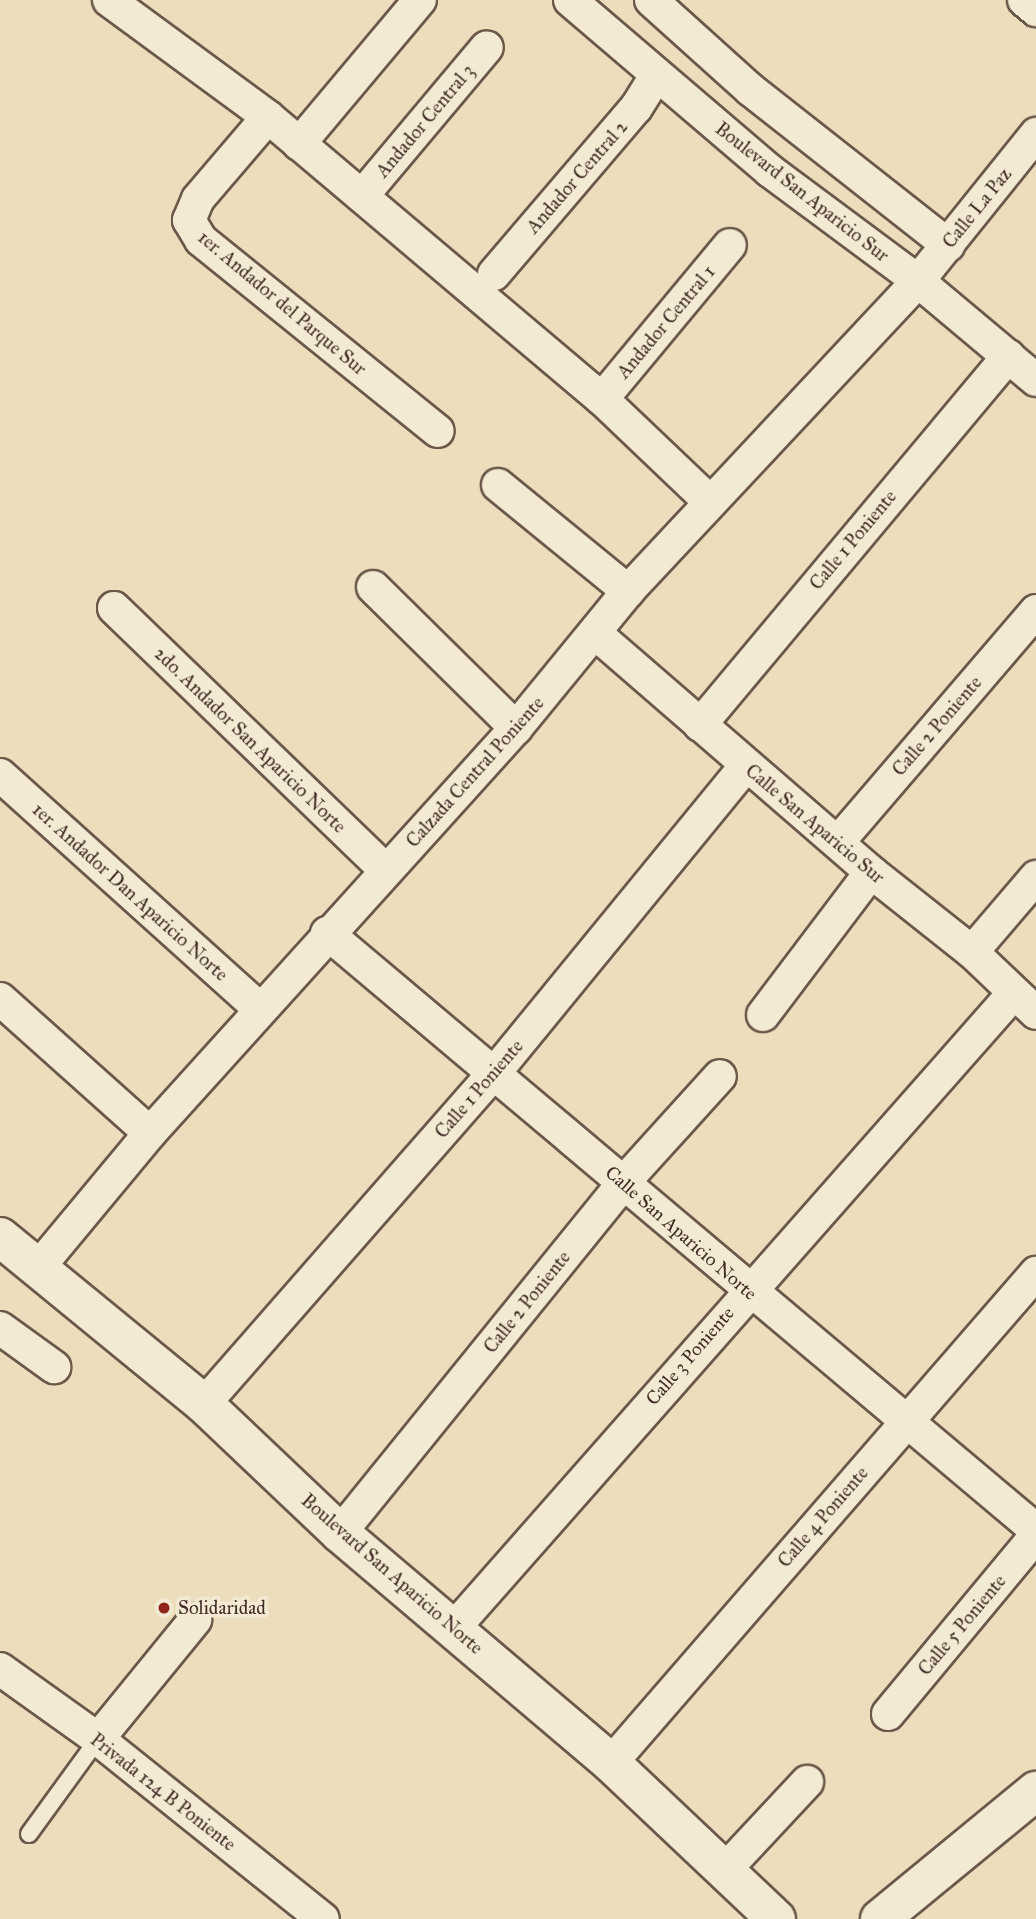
<!DOCTYPE html>
<style>
body{margin:0}
#map{position:relative;width:1036px;height:1919px;overflow:hidden;background:#ecdebc;font-family:"IM FELL Great Primer",serif}
div>[style]{position:absolute}
.roads{filter:drop-shadow(2px 0 #6b584b) drop-shadow(-2px 0 #6b584b) drop-shadow(0 2px #6b584b) drop-shadow(0 -2px #6b584b)}
.lane>*{height:16px;margin:-8px;padding:0 8px;transform-origin:8px;border-radius:8px;background:#f3ead3}
.street>*{height:32px;margin:-16px;padding:0 16px;transform-origin:16px;border-radius:16px;background:#f3ead3}
.secondary>*{height:38px;margin:-19px;padding:0 19px;transform-origin:19px;border-radius:19px;background:#f3ead3}
.dots>*{width:19px;height:19px;translate:-50% -50%;box-sizing:border-box;border:4px solid #f3ead3;border-radius:50%}
span{translate:-50% -50%;white-space:nowrap;text-align:center;line-height:1.15;-webkit-text-stroke:7px #f3ead3;paint-order:stroke}
.street-label{font-size:19px;color:#402c25}
.poi-label{font-size:19px;color:#402c25}
.left{translate:0 -50%;text-align:left}
</style>
<div id="map">
<div class="roads">
<div class="lane">
<div style="left:29px;top:1834px;width:117px;rotate:-54deg"></div>
</div>
<div class="street">
<div style="left:109px;top:0;width:197px;rotate:36.3deg"></div>
<div style="left:268px;top:117px;width:437px;rotate:40.2deg"></div>
<div style="left:602px;top:399px;width:148px;rotate:43.6deg"></div>
<div style="left:570px;top:0;width:263px;rotate:40.5deg"></div>
<div style="left:770px;top:171px;width:184px;rotate:36.6deg"></div>
<div style="left:918px;top:281px;width:154px;rotate:40deg"></div>
<div style="left:651px;top:0;width:135px;rotate:42deg"></div>
<div style="left:751px;top:90px;width:251px;rotate:38.2deg"></div>
<div style="left:1024px;top:0;width:16px;rotate:40deg"></div>
<div style="left:268px;top:117px;width:108px;rotate:130.5deg"></div>
<div style="left:198px;top:199px;width:23px;rotate:113deg"></div>
<div style="left:189px;top:220px;width:23px;rotate:59deg"></div>
<div style="left:201px;top:240px;width:304px;rotate:38.9deg"></div>
<div style="left:299px;top:144px;width:188px;rotate:-50deg"></div>
<div style="left:362px;top:196px;width:194px;rotate:-50deg"></div>
<div style="left:494px;top:274px;width:218px;rotate:-49.5deg"></div>
<div style="left:636px;top:108px;width:38px;rotate:-58deg"></div>
<div style="left:602px;top:399px;width:200px;rotate:-50.3deg"></div>
<div style="left:498px;top:485px;width:168px;rotate:39.2deg"></div>
<div style="left:373px;top:587px;width:201px;rotate:44.6deg"></div>
<div style="left:114px;top:608px;width:378px;rotate:44deg"></div>
<div style="left:595px;top:633px;width:365px;rotate:40.9deg"></div>
<div style="left:871px;top:872px;width:129px;rotate:38.4deg"></div>
<div style="left:972px;top:952px;width:88px;rotate:43.6deg"></div>
<div style="left:700px;top:725px;width:481px;rotate:-50.1deg"></div>
<div style="left:0;top:775px;width:350px;rotate:42deg"></div>
<div style="left:839px;top:841px;width:303px;rotate:-49.4deg"></div>
<div style="left:327px;top:933px;width:927px;rotate:40.1deg"></div>
<div style="left:972px;top:952px;width:99px;rotate:-49.5deg"></div>
<div style="left:0;top:999px;width:201px;rotate:41.8deg"></div>
<div style="left:763px;top:1015px;width:179px;rotate:-52.9deg"></div>
<div style="left:38px;top:1268px;width:175px;rotate:-50.3deg"></div>
<div style="left:150px;top:1133px;width:546px;rotate:-47.9deg"></div>
<div style="left:516px;top:728px;width:177px;rotate:-50.7deg"></div>
<div style="left:628px;top:591px;width:424px;rotate:-46.9deg"></div>
<div style="left:918px;top:281px;width:189px;rotate:-51.2deg"></div>
<div style="left:0;top:1328px;width:67px;rotate:35.8deg"></div>
<div style="left:204px;top:1404px;width:443px;rotate:-48.8deg"></div>
<div style="left:496px;top:1071px;width:394px;rotate:-50.7deg"></div>
<div style="left:340px;top:1533px;width:450px;rotate:-51deg"></div>
<div style="left:623px;top:1183px;width:144px;rotate:-47.8deg"></div>
<div style="left:454px;top:1628px;width:845px;rotate:-48.6deg"></div>
<div style="left:0;top:1669px;width:120px;rotate:35.5deg"></div>
<div style="left:98px;top:1739px;width:288px;rotate:38.7deg"></div>
<div style="left:888px;top:1714px;width:231px;rotate:-50.3deg"></div>
<div style="left:98px;top:1739px;width:154px;rotate:-50.8deg"></div>
<div style="left:611px;top:1763px;width:649px;rotate:-49.06deg"></div>
<div style="left:724px;top:1871px;width:122px;rotate:-47deg"></div>
</div>
<div class="secondary">
<div style="left:0;top:1237px;width:264px;rotate:39.3deg"></div>
<div style="left:204px;top:1404px;width:187px;rotate:43.5deg"></div>
<div style="left:340px;top:1533px;width:355px;rotate:40.3deg"></div>
<div style="left:611px;top:1763px;width:227px;rotate:43.4deg"></div>
<div style="left:880px;top:1919px;width:202px;rotate:-39.4deg"></div>
</div>
</div>
<div class="dots">
<div style="left:164px;top:1608px;background:#8f2418"></div>
</div>
<div class="street-label">
<span style="left:425px;top:121px;rotate:-50deg">Andador Central 3</span>
<span style="left:577px;top:177px;rotate:-49deg">Andador Central 2</span>
<span style="left:802px;top:192px;rotate:38deg">Boulevard San Aparicio Sur</span>
<span style="left:977px;top:208px;rotate:-51deg">Calle La Paz</span>
<span style="left:282px;top:303px;rotate:40deg">1er. Andador del Parque Sur</span>
<span style="left:666px;top:322px;rotate:-50deg">Andador Central 1</span>
<span style="left:853px;top:540px;rotate:-50deg">Calle 1 Poniente</span>
<span style="left:937px;top:726px;rotate:-49deg">Calle 2 Poniente</span>
<span style="left:250px;top:740px;rotate:44deg">2do. Andador San Aparicio Norte</span>
<span style="left:475px;top:772px;rotate:-48deg">Calzada Central Poniente</span>
<span style="left:815px;top:824px;rotate:40deg">Calle San Aparicio Sur</span>
<span style="left:130px;top:892px;rotate:42deg">1er. Andador Dan Aparicio Norte</span>
<span style="left:479px;top:1089px;rotate:-49deg">Calle 1 Poniente</span>
<span style="left:681px;top:1233px;rotate:41deg">Calle San Aparicio Norte</span>
<span style="left:527px;top:1302px;rotate:-51deg">Calle 2 Poniente</span>
<span style="left:690px;top:1356px;rotate:-49deg">Calle 3 Poniente</span>
<span style="left:823px;top:1517px;rotate:-49deg">Calle 4 Poniente</span>
<span style="left:392px;top:1574px;rotate:41deg">Boulevard San Aparicio Norte</span>
<span style="left:962px;top:1625px;rotate:-50deg">Calle 5 Poniente</span>
<span style="left:163px;top:1792px;rotate:38deg">Privada 124 B Poniente</span>
</div>
<div class="poi-label">
<span class="left" style="left:178px;top:1608px">Solidaridad</span>
</div>
</div>
